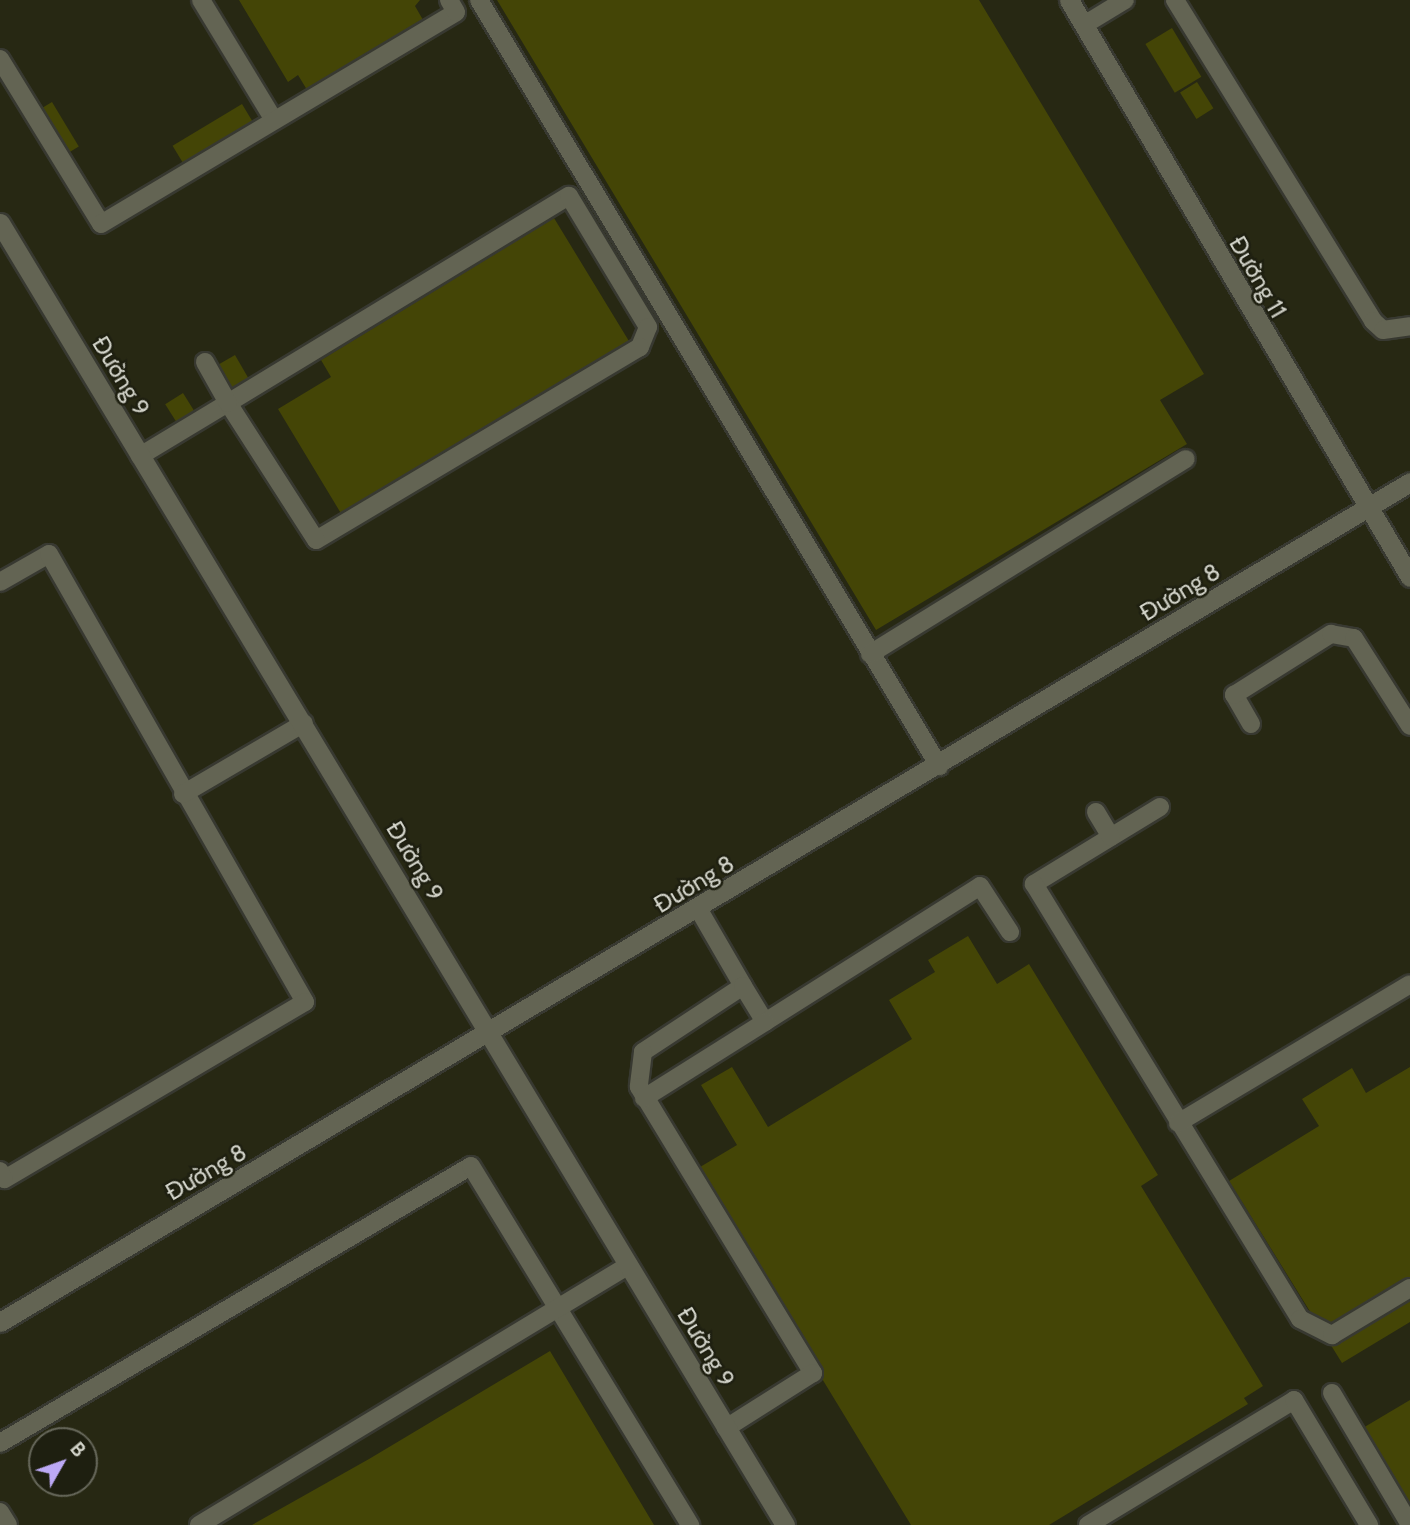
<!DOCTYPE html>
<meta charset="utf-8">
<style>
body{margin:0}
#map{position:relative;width:1410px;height:1525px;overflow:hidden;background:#1e1f10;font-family:Cabin,sans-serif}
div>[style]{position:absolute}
.built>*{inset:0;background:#272813}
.building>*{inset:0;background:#444506;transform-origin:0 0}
.roads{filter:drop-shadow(2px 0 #383931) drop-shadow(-2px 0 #383931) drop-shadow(0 2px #383931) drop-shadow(0 -2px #383931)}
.service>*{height:18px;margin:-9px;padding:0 9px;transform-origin:9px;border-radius:9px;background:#636453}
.minor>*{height:19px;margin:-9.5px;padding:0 9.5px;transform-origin:9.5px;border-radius:9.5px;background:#636453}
.tertiary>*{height:19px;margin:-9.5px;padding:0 9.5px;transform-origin:9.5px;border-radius:9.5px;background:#636453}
span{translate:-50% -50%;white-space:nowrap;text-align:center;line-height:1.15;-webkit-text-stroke:5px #1e1f10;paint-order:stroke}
.street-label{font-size:24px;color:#d2d3c9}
.north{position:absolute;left:28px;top:1427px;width:70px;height:70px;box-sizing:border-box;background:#1e1f10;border:2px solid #66675a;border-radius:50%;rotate:50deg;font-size:19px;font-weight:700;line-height:28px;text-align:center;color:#d2d3c9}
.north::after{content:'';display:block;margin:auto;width:24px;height:32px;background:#bca9f5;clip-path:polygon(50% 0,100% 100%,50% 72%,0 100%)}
</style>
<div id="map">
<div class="built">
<div style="clip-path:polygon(evenodd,0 0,1410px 0,1410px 1525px,0 1525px,0 0,42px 1441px,84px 1441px,84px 1483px,42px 1483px,42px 1441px)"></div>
</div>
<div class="building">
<div style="clip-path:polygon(239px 0,420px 0,415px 6px,434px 39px,318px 108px,298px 75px,288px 82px)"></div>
<div style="clip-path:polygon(497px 0,979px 0,1204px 374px,1160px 400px,1187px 444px,876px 630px)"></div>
<div style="left:1172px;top:28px;width:57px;height:31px;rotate:59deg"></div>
<div style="left:1197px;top:82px;width:31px;height:20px;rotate:58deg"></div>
<div style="left:52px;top:102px;width:52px;height:30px;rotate:59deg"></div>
<div style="left:242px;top:104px;width:29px;height:81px;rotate:59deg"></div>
<div style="clip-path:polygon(554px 218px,635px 351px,348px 525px,278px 409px,331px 377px,321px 360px)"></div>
<div style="left:235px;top:355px;width:28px;height:27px;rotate:60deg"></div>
<div style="left:183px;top:393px;width:28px;height:21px;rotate:58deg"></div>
<div style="clip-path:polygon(968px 936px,997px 984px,1029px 964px,1158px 1175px,1141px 1186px,1263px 1386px,1244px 1398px,1248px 1404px,1049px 1525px,911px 1525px,695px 1170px,737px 1145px,701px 1085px,732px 1067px,768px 1127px,912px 1039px,889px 1000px,935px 972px,928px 960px)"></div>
<div style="clip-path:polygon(1410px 1067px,1410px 1322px,1342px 1363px,1229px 1181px,1319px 1126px,1302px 1099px,1352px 1068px,1366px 1093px)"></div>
<div style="clip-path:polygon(550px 1351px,654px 1525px,252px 1525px,369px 1459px)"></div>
<div style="clip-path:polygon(1410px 1400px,1410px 1525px,1351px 1435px)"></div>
</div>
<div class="roads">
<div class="service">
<div style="left:201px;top:0;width:140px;rotate:58.7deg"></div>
<div style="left:479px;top:0;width:894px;rotate:59.01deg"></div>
<div style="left:1175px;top:0;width:377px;rotate:58.3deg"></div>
<div style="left:1373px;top:321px;width:13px;rotate:42deg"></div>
<div style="left:1383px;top:330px;width:27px;rotate:-8deg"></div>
<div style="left:1084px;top:25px;width:48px;rotate:-31.4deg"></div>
<div style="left:0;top:59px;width:193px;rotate:58.5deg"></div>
<div style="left:101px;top:224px;width:413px;rotate:-30.8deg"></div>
<div style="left:456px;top:12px;width:14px;rotate:-120deg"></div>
<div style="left:140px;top:456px;width:103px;rotate:-31.1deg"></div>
<div style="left:228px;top:403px;width:399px;rotate:-31.3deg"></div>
<div style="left:569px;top:196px;width:153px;rotate:58.9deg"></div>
<div style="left:648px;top:327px;width:22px;rotate:112deg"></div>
<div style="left:640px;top:347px;width:377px;rotate:149.2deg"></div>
<div style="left:316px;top:540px;width:163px;rotate:-122.7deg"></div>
<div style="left:228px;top:403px;width:47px;rotate:-119.3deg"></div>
<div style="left:0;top:582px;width:56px;rotate:-29.7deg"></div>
<div style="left:49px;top:554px;width:516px;rotate:60.26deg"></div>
<div style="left:305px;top:1002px;width:349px;rotate:149.5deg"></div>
<div style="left:4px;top:1179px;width:9px;rotate:-117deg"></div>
<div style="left:870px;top:654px;width:371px;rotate:-31.7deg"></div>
<div style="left:1251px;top:724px;width:34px;rotate:-120deg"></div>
<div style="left:1234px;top:695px;width:115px;rotate:-32.2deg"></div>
<div style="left:1331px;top:634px;width:23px;rotate:10deg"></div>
<div style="left:1354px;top:638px;width:104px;rotate:57.5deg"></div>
<div style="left:183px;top:794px;width:140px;rotate:-30.4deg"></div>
<div style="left:1160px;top:807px;width:148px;rotate:148.6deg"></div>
<div style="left:1034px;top:884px;width:510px;rotate:58.55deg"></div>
<div style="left:1300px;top:1319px;width:36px;rotate:27deg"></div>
<div style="left:1332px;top:1335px;width:91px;rotate:-31.1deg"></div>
<div style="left:1096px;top:812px;width:29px;rotate:59deg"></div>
<div style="left:699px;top:910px;width:88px;rotate:59.9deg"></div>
<div style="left:743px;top:986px;width:120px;rotate:146.6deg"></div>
<div style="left:643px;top:1052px;width:35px;rotate:97deg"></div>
<div style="left:639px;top:1087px;width:335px;rotate:58.7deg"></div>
<div style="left:813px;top:1373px;width:103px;rotate:147.7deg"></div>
<div style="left:743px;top:986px;width:42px;rotate:58.6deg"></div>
<div style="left:765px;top:1022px;width:254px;rotate:-32.3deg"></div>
<div style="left:980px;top:886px;width:55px;rotate:56.9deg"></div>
<div style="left:644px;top:1098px;width:143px;rotate:-32.1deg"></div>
<div style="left:1178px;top:1123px;width:270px;rotate:-30.9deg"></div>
<div style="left:1332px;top:1393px;width:153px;rotate:59.4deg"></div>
<div style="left:0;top:1443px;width:546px;rotate:-30.46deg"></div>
<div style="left:471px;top:1166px;width:421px;rotate:58.6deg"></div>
<div style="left:0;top:1512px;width:15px;rotate:58deg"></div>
<div style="left:199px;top:1525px;width:502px;rotate:-31.16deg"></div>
<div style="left:1088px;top:1525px;width:241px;rotate:-31.2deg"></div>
<div style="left:1294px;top:1400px;width:146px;rotate:59deg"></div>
</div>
<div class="minor">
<div style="left:1069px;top:0;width:670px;rotate:59.42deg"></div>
<div style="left:0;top:223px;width:1520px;rotate:58.91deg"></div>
</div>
<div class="tertiary">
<div style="left:0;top:1322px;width:1641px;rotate:-30.78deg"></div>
</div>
</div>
<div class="street-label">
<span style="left:1258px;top:277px;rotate:60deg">Đường 11</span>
<span style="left:121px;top:376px;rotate:59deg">Đường 9</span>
<span style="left:1180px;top:592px;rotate:-31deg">Đường 8</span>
<span style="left:415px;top:861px;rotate:59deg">Đường 9</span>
<span style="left:694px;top:884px;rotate:-31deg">Đường 8</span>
<span style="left:206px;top:1172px;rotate:-30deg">Đường 8</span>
<span style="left:706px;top:1347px;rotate:59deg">Đường 9</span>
</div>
<div class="north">B</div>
</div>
